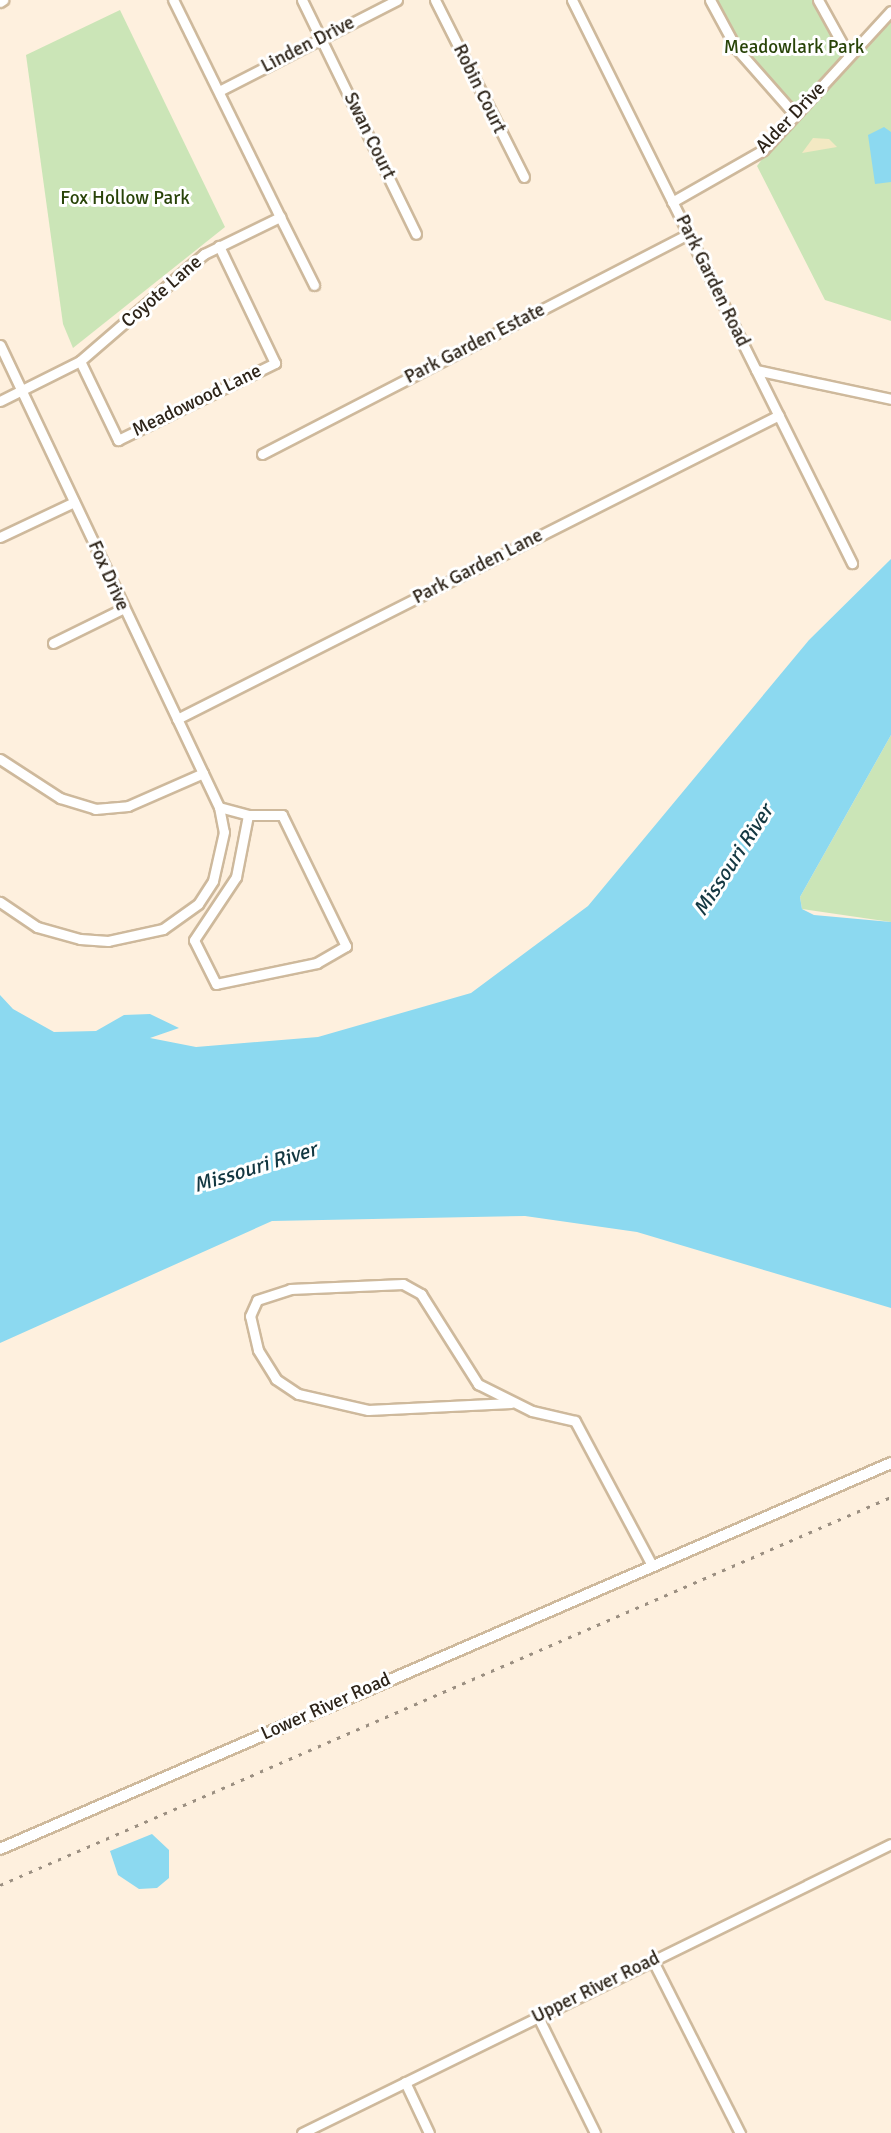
<!DOCTYPE html>
<style>
body{margin:0}
#map{position:relative;width:891px;height:2133px;overflow:hidden;background:#fef0de;font-family:Signika,sans-serif}
div>[style]{position:absolute}
.green>*{inset:0;background:#cbe5b7}
.sand>*{inset:0;background:#f3e9c3}
.water>*{inset:0;background:#8cd9f0}
.roads{filter:drop-shadow(2px 0 #ceb99c) drop-shadow(-2px 0 #ceb99c) drop-shadow(0 2px #ceb99c) drop-shadow(0 -2px #ceb99c)}
.minor>*{height:9px;margin:-4.5px;padding:0 4.5px;transform-origin:4.5px;border-radius:4.5px;background:#fff}
.tertiary>*{height:10px;margin:-5px;padding:0 5px;transform-origin:5px;border-radius:5px;background:#fff}
.rail>*{height:2.5px;margin-top:-1.25px;transform-origin:0;background:repeating-linear-gradient(90deg,#9b8f81 0 3.5px,transparent 0 10.5px)}
span{translate:-50% -50%;white-space:nowrap;text-align:center;line-height:1.15;-webkit-text-stroke:6px #fff;paint-order:stroke}
.street-label{font-size:19px;color:#2d2419}
.park-label{font-size:19px;color:#294409}
.water-label{font-size:21px;color:#133741;font-style:italic}
</style>
<div id="map">
<div class="green">
<div style="clip-path:polygon(710px 0,818px 0,849px 56px,891px 11px,891px 321px,825px 300px,757px 166px,795px 115px,736px 48px)"></div>
<div style="clip-path:polygon(120px 10px,225px 227px,73px 348px,63px 324px,26px 55px)"></div>
<div style="clip-path:polygon(891px 735px,891px 922px,802px 909px,800px 897px)"></div>
</div>
<div class="sand">
<div style="clip-path:polygon(813px 138px,829px 139px,837px 147px,802px 153px)"></div>
</div>
<div class="water">
<div style="clip-path:polygon(884px 127px,891px 132px,891px 182px,875px 184px,868px 135px)"></div>
<div style="clip-path:polygon(891px 559px,891px 735px,800px 897px,802px 909px,814px 915px,891px 922px,891px 1308px,637px 1232px,525px 1216px,272px 1221px,0 1343px,0 995px,13px 1009px,54px 1032px,96px 1031px,124px 1015px,150px 1014px,179px 1028px,150px 1038px,196px 1047px,318px 1037px,471px 993px,588px 906px,809px 640px)"></div>
<div style="clip-path:polygon(152px 1834px,169px 1850px,169px 1878px,157px 1888px,139px 1889px,118px 1875px,110px 1851px)"></div>
</div>
<div class="roads">
<div class="minor">
<div style="left:302px;top:0;width:260px;rotate:64deg"></div>
<div style="left:435px;top:0;width:198px;rotate:63.3deg"></div>
<div style="left:572px;top:0;width:629px;rotate:63.56deg"></div>
<div style="left:710px;top:0;width:55px;rotate:61.6deg"></div>
<div style="left:736px;top:48px;width:89px;rotate:48.6deg"></div>
<div style="left:818px;top:0;width:64px;rotate:61deg"></div>
<div style="left:0;top:2px;width:4px;rotate:-34deg"></div>
<div style="left:219px;top:91px;width:200px;rotate:-27.1deg"></div>
<div style="left:672px;top:202px;width:105px;rotate:-29.7deg"></div>
<div style="left:763px;top:150px;width:189px;rotate:-47.4deg"></div>
<div style="left:280px;top:217px;width:76px;rotate:63.4deg"></div>
<div style="left:0;top:345px;width:511px;rotate:64.64deg"></div>
<div style="left:219px;top:807px;width:25px;rotate:79deg"></div>
<div style="left:224px;top:832px;width:50px;rotate:102.7deg"></div>
<div style="left:213px;top:881px;width:27px;rotate:123deg"></div>
<div style="left:198px;top:904px;width:43px;rotate:144.5deg"></div>
<div style="left:163px;top:929px;width:56px;rotate:167.7deg"></div>
<div style="left:108px;top:941px;width:28px;rotate:-176deg"></div>
<div style="left:80px;top:939px;width:45px;rotate:-164.4deg"></div>
<div style="left:37px;top:927px;width:45px;rotate:-146deg"></div>
<div style="left:80px;top:361px;width:88px;rotate:64.3deg"></div>
<div style="left:118px;top:440px;width:175px;rotate:-26.1deg"></div>
<div style="left:275px;top:363px;width:130px;rotate:-115.6deg"></div>
<div style="left:756px;top:370px;width:138px;rotate:12.1deg"></div>
<div style="left:0;top:401px;width:89px;rotate:-26.6deg"></div>
<div style="left:80px;top:361px;width:164px;rotate:-40.8deg"></div>
<div style="left:204px;top:254px;width:85px;rotate:-26deg"></div>
<div style="left:280px;top:217px;width:242px;rotate:-116.2deg"></div>
<div style="left:262px;top:454px;width:479px;rotate:-27.3deg"></div>
<div style="left:0;top:537px;width:82px;rotate:-25.3deg"></div>
<div style="left:53px;top:643px;width:77px;rotate:-26.2deg"></div>
<div style="left:177px;top:719px;width:674px;rotate:-26.79deg"></div>
<div style="left:0;top:759px;width:72px;rotate:33deg"></div>
<div style="left:60px;top:798px;width:37px;rotate:17deg"></div>
<div style="left:95px;top:809px;width:33px;rotate:-5deg"></div>
<div style="left:128px;top:806px;width:82px;rotate:-23.7deg"></div>
<div style="left:219px;top:807px;width:30px;rotate:15deg"></div>
<div style="left:248px;top:815px;width:34px"></div>
<div style="left:282px;top:815px;width:146px;rotate:64deg"></div>
<div style="left:346px;top:946px;width:34px;rotate:150deg"></div>
<div style="left:317px;top:963px;width:103px;rotate:168.3deg"></div>
<div style="left:216px;top:984px;width:49px;rotate:-116.6deg"></div>
<div style="left:194px;top:940px;width:76px;rotate:-56.3deg"></div>
<div style="left:236px;top:877px;width:63px;rotate:-79deg"></div>
<div style="left:511px;top:1403px;width:143px;rotate:177.2deg"></div>
<div style="left:368px;top:1410px;width:72px;rotate:-167.1deg"></div>
<div style="left:298px;top:1394px;width:27px;rotate:-146deg"></div>
<div style="left:276px;top:1379px;width:34px;rotate:-122deg"></div>
<div style="left:258px;top:1350px;width:35px;rotate:-103deg"></div>
<div style="left:250px;top:1316px;width:17px;rotate:-66deg"></div>
<div style="left:257px;top:1300px;width:35px;rotate:-18deg"></div>
<div style="left:290px;top:1289px;width:113px;rotate:-2.5deg"></div>
<div style="left:403px;top:1284px;width:21px;rotate:29deg"></div>
<div style="left:421px;top:1294px;width:107px;rotate:57.7deg"></div>
<div style="left:478px;top:1384px;width:60px;rotate:26.6deg"></div>
<div style="left:532px;top:1411px;width:44px;rotate:13.1deg"></div>
<div style="left:575px;top:1421px;width:163px;rotate:61.9deg"></div>
<div style="left:653px;top:1961px;width:193px;rotate:63.2deg"></div>
<div style="left:538px;top:2017px;width:129px;rotate:63.8deg"></div>
<div style="left:405px;top:2082px;width:56px;rotate:64.8deg"></div>
<div style="left:302px;top:2133px;width:656px;rotate:-26.14deg"></div>
</div>
<div class="tertiary">
<div style="left:0;top:1849px;width:971px;rotate:-23.42deg"></div>
</div>
</div>
<div class="rail">
<div style="left:0;top:1885px;width:972px;rotate:-23.53deg"></div>
</div>
<div class="street-label">
<span style="left:308px;top:45px;rotate:-27deg">Linden Drive</span>
<span style="left:479px;top:89px;rotate:64deg">Robin Court</span>
<span style="left:791px;top:118px;rotate:-46deg">Alder Drive</span>
<span style="left:369px;top:136px;rotate:64deg">Swan Court</span>
<span style="left:712px;top:281px;rotate:64deg">Park Garden Road</span>
<span style="left:162px;top:292px;rotate:-41deg">Coyote Lane</span>
<span style="left:475px;top:344px;rotate:-27deg">Park Garden Estate</span>
<span style="left:197px;top:401px;rotate:-26deg">Meadowood Lane</span>
<span style="left:478px;top:567px;rotate:-27deg">Park Garden Lane</span>
<span style="left:108px;top:576px;rotate:66deg">Fox Drive</span>
<span style="left:326px;top:1707px;rotate:-24deg">Lower River Road</span>
<span style="left:596px;top:1988px;rotate:-26deg">Upper River Road</span>
</div>
<div class="park-label">
<span style="left:794px;top:48px">Meadowlark Park</span>
<span style="left:125px;top:199px">Fox Hollow Park</span>
</div>
<div class="water-label">
<span style="left:733px;top:860px;rotate:-57deg">Missouri River</span>
<span style="left:255px;top:1167px;rotate:-17deg">Missouri River</span>
</div>
</div>
